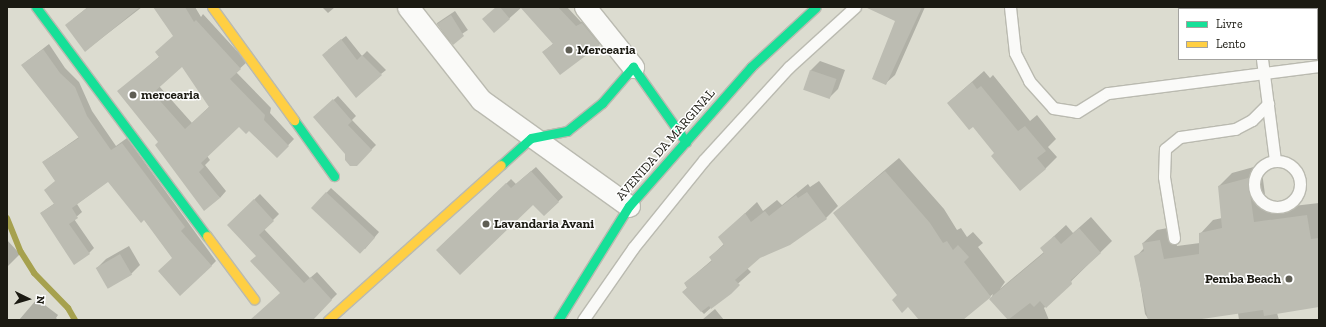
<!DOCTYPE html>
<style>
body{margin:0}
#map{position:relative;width:1326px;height:327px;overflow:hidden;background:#dcdcd0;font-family:"Zilla Slab",serif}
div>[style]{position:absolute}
.shadow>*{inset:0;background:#0003;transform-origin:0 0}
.stream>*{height:6px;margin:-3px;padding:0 3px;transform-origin:3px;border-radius:3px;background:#a6a14e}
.building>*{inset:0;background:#bcbcb2;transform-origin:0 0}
.roads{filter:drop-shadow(1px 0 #babab0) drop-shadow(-1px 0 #babab0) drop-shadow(0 1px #babab0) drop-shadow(0 -1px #babab0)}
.lane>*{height:11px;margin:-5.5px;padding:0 5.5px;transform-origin:5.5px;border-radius:5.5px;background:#fafaf8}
.lane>.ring{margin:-5.5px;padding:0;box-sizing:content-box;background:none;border:11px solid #fafaf8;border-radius:50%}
.street>*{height:21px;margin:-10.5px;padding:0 10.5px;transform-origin:10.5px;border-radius:10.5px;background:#fafaf8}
.fast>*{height:9px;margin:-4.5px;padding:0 4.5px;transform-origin:4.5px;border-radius:4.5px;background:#16e098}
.slow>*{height:9px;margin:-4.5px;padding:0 4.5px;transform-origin:4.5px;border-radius:4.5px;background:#ffcf43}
.dots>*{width:11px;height:11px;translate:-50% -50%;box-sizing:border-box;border:2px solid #fff;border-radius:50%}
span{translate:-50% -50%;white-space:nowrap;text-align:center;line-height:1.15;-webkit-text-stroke:3px #fff;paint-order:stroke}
.poi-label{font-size:13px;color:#1b1a12;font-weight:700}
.left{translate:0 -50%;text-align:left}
.right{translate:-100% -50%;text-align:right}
.street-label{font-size:13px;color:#1b1a12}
.frame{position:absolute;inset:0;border:8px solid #1b1a12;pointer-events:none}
.legend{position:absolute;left:1178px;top:8px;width:140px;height:52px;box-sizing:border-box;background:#fff;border:1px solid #a4a3a0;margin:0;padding:5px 7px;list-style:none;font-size:12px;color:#1b1a12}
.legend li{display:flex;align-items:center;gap:8px;height:20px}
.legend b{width:20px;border:1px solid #a4a3a0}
.north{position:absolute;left:8px;top:279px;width:40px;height:40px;-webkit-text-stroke:3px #fff;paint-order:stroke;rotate:95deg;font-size:11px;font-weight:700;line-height:16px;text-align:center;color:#1b1a12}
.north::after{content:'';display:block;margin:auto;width:14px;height:18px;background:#1b1a12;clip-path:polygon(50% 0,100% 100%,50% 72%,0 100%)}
</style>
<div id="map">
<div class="shadow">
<div style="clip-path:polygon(88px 7px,142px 7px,85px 51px,73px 19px)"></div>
<div style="clip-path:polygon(evenodd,154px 7px,195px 7px,201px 17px,203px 14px,247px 62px,236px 72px,271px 108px,270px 113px,294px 139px,277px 157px,249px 129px,239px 126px,207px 156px,210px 160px,205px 165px,226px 191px,220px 198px,159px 142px,119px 92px,160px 56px,174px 36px,154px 7px,182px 65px,210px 106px,192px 123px,159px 86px,182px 65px)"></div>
<div style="clip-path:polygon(322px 7px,335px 7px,328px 13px)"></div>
<div style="clip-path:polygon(497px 7px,567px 7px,581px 22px,587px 19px,604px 40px,599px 44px,543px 52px,554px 43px,522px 7px,494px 32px)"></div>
<div style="clip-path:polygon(893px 7px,925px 7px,895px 75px,886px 83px,896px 20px)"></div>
<div style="left:455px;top:11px;width:23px;height:22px;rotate:56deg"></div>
<div style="clip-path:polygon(346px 36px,362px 56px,367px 51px,386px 70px,381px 74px,328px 50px)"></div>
<div style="clip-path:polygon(49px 44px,65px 68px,79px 82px,92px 111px,116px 146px,127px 138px,216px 261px,211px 266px,173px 258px,144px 219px,108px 181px,77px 204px,82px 212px,74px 219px,94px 248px,89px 253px,41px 213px,55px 203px,56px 181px,43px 162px,79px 137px,22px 65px)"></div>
<div style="clip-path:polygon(820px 61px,845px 70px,838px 89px,830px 97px,805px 89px,811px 70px)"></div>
<div style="clip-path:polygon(984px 71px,990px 78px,993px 75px,1030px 121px,1037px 115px,1056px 139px,1048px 147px,1057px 157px,1045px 169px,995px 153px,973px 125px,948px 103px)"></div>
<div style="clip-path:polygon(338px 96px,356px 116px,352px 120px,376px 145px,356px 165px,319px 113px)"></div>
<div style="clip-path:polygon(899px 158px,944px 209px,957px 230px,961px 228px,967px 237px,973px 232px,983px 243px,978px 247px,1005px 282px,1000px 289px,1044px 252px,1053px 237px,1066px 225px,1073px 233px,1091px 217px,1112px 241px,1044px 308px,1049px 320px,1009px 320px,991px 299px,993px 294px,961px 320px,923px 320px,899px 295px,834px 213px)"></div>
<div style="clip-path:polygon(1261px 165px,1267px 209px,1319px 203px,1319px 306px,1277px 313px,1279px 320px,1239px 320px,1238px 313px,1188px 320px,1149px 320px,1145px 314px,1136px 257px,1144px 248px,1143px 243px,1157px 230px,1173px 227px,1177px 246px,1200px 243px,1200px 234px,1213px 220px,1222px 218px,1219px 186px,1232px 173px)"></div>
<div style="clip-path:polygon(536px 167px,563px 197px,544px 215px,533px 203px,437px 250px,511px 179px,516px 184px)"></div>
<div style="clip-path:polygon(819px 181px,838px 206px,826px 218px,760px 257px,747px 268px,751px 272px,704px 314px,683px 292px,688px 287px,685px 283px,712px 260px,710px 257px,725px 243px,720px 237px,757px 202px,763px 211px,777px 200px,782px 205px,808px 184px,810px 187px)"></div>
<div style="clip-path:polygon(331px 188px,379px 232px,365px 249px,312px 208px)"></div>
<div style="clip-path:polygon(260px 194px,279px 214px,264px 229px,310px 278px,317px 272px,337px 294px,311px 320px,252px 320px,281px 293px,257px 256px,228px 225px)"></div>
<div style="clip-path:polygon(7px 240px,20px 254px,7px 267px)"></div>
<div style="clip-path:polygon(129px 246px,140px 265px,131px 274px,97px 268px,106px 259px)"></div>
<div style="clip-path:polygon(37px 299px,58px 315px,56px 318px,58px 320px,19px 320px)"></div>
<div style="clip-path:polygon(715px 309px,724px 320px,702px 320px)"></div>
</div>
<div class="stream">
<div style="left:7px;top:218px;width:37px;rotate:68deg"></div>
<div style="left:21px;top:252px;width:25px;rotate:58deg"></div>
<div style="left:34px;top:273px;width:49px;rotate:45.8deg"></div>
<div style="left:68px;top:308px;width:14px;rotate:60deg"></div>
</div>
<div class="building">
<div style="clip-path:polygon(88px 7px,140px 7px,85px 52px,65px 25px)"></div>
<div style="clip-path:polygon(evenodd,153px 7px,185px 7px,194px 22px,196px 20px,241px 69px,230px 79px,265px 115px,264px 120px,289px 146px,277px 158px,249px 131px,246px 134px,239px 127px,201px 163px,204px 167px,199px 172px,220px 198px,204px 211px,155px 145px,158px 142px,117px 91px,159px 57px,155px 52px,173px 36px,153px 7px,182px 67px,209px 107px,185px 129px,153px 93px,182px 67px)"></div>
<div style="clip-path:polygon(496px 7px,500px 7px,510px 19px,494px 33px,482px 19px)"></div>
<div style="clip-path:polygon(520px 7px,558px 7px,576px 26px,582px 23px,600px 45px,560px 75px,542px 52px,553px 44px)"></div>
<div style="clip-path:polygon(865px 7px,922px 7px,886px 85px,872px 79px,895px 21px)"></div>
<div style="clip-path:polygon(451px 15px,464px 36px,453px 45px,437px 24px)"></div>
<div style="clip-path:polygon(341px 39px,357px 60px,362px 55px,382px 75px,356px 98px,322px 55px)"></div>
<div style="clip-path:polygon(43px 49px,60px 73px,75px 87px,87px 116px,111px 150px,122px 143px,185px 227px,181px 231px,212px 266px,180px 296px,158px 271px,172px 258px,144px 220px,141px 223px,108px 182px,72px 208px,78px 218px,69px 224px,90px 254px,74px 265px,40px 213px,54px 204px,44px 190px,55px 181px,42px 162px,79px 138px,21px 65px)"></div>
<div style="left:810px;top:70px;width:28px;height:21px;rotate:19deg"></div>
<div style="clip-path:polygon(972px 82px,977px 89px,981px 86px,1018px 131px,1025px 126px,1046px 151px,1037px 158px,1046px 169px,1020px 191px,991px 156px,994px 153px,973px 127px,969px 130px,947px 103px)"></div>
<div style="clip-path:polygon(333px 99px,352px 121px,348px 125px,372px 150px,357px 166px,350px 166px,345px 160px,345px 154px,313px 117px)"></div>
<div style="clip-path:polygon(531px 171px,559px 202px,544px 216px,533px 205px,460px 275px,436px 250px,506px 183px,511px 188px)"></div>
<div style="clip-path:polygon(885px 171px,930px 223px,943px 243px,947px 241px,953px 250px,958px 245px,969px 257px,964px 262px,991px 297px,963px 320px,919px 320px,908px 307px,902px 313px,892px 300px,897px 295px,833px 213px)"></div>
<div style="clip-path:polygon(1248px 178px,1254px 222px,1307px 215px,1311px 239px,1319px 238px,1319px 307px,1264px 316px,1263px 310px,1195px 320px,1148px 320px,1134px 256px,1144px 251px,1142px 243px,1160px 240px,1164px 259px,1199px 254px,1199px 233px,1222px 228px,1218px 186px)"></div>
<div style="left:326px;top:192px;width:67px;height:22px;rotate:43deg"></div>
<div style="clip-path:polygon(807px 192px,827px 219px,790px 245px,760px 258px,735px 280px,740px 285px,731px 294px,711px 309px,709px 306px,701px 312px,682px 292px,687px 288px,684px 283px,712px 261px,709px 257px,724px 245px,718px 237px,745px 213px,751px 222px,765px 211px,769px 216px,796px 195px,798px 198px)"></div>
<div style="clip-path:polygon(254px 199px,274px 221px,259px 235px,304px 283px,311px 277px,332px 300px,313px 320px,250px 320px,280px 293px,250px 261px,256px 256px,227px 225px)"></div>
<div style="clip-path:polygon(1079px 228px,1101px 253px,1071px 280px,1072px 284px,1046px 308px,1040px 301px,1034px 307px,1030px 303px,1008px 320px,989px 299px,1044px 253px,1040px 248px,1054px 236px,1061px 244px)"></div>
<div style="left:120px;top:254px;width:24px;height:28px;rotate:60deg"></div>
</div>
<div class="roads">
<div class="lane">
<div style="left:1010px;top:7px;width:46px;rotate:83.8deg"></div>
<div style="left:1015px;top:53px;width:31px;rotate:63deg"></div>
<div style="left:1029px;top:81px;width:36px;rotate:48deg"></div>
<div style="left:1053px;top:108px;width:24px;rotate:9deg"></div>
<div style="left:1077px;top:112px;width:36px;rotate:-32deg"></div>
<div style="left:1108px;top:93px;width:213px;rotate:-7.3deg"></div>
<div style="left:1253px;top:7px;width:2px;rotate:90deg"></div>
<div style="left:1262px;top:59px;width:102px;rotate:82.7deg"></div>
<div class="ring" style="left:1254px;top:161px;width:35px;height:35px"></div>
<div style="left:1174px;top:238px;width:62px;rotate:-99.3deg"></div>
<div style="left:1164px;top:177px;width:28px;rotate:-88deg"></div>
<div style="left:1165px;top:149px;width:19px;rotate:-39deg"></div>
<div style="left:1180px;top:137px;width:56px;rotate:-8.3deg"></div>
<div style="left:1235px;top:129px;width:19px;rotate:-28deg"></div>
<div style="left:1252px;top:120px;width:23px;rotate:-45deg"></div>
<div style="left:583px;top:320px;width:88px;rotate:-55.2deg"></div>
<div style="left:633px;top:248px;width:113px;rotate:-51.1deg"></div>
<div style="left:704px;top:160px;width:126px;rotate:-47.6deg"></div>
<div style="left:789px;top:67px;width:89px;rotate:-42.3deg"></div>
</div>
<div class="street">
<div style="left:408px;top:7px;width:118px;rotate:51.9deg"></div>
<div style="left:481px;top:100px;width:182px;rotate:35.6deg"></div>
<div style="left:585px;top:7px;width:77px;rotate:51.3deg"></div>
</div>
<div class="fast">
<div style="left:36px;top:7px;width:286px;rotate:53.3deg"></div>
<div style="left:294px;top:120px;width:69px;rotate:54.5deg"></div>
<div style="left:501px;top:165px;width:40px;rotate:-42deg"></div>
<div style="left:531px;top:138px;width:37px;rotate:-11deg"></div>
<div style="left:567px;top:131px;width:45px;rotate:-38.7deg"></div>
<div style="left:602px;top:103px;width:48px;rotate:-49.3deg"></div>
<div style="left:633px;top:67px;width:92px;rotate:54.8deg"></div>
<div style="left:558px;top:320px;width:134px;rotate:-58.1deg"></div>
<div style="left:629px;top:206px;width:185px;rotate:-48.7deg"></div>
<div style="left:751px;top:67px;width:88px;rotate:-42.7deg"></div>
</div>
<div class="slow">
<div style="left:212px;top:7px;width:140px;rotate:54deg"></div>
<div style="left:207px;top:236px;width:79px;rotate:53.3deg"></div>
<div style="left:328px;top:320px;width:232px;rotate:-41.9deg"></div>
</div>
</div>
<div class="dots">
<div style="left:569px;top:50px;background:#5f5e54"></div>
<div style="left:133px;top:95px;background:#5f5e54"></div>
<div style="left:486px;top:224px;background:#5f5e54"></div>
<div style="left:1289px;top:279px;background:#5f5e54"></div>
</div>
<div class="poi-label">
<span class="left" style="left:577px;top:50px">Mercearia</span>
<span class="left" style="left:141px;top:95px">mercearia</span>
<span class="left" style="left:494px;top:224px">Lavandaria Avani</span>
<span class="right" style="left:1281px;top:279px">Pemba Beach</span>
</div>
<div class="street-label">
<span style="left:666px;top:145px;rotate:-49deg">AVENIDA DA MARGINAL</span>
</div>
<div class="frame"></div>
<ul class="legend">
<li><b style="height:5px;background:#16e098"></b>Livre</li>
<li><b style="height:5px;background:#ffcf43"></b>Lento</li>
</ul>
<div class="north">N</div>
</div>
